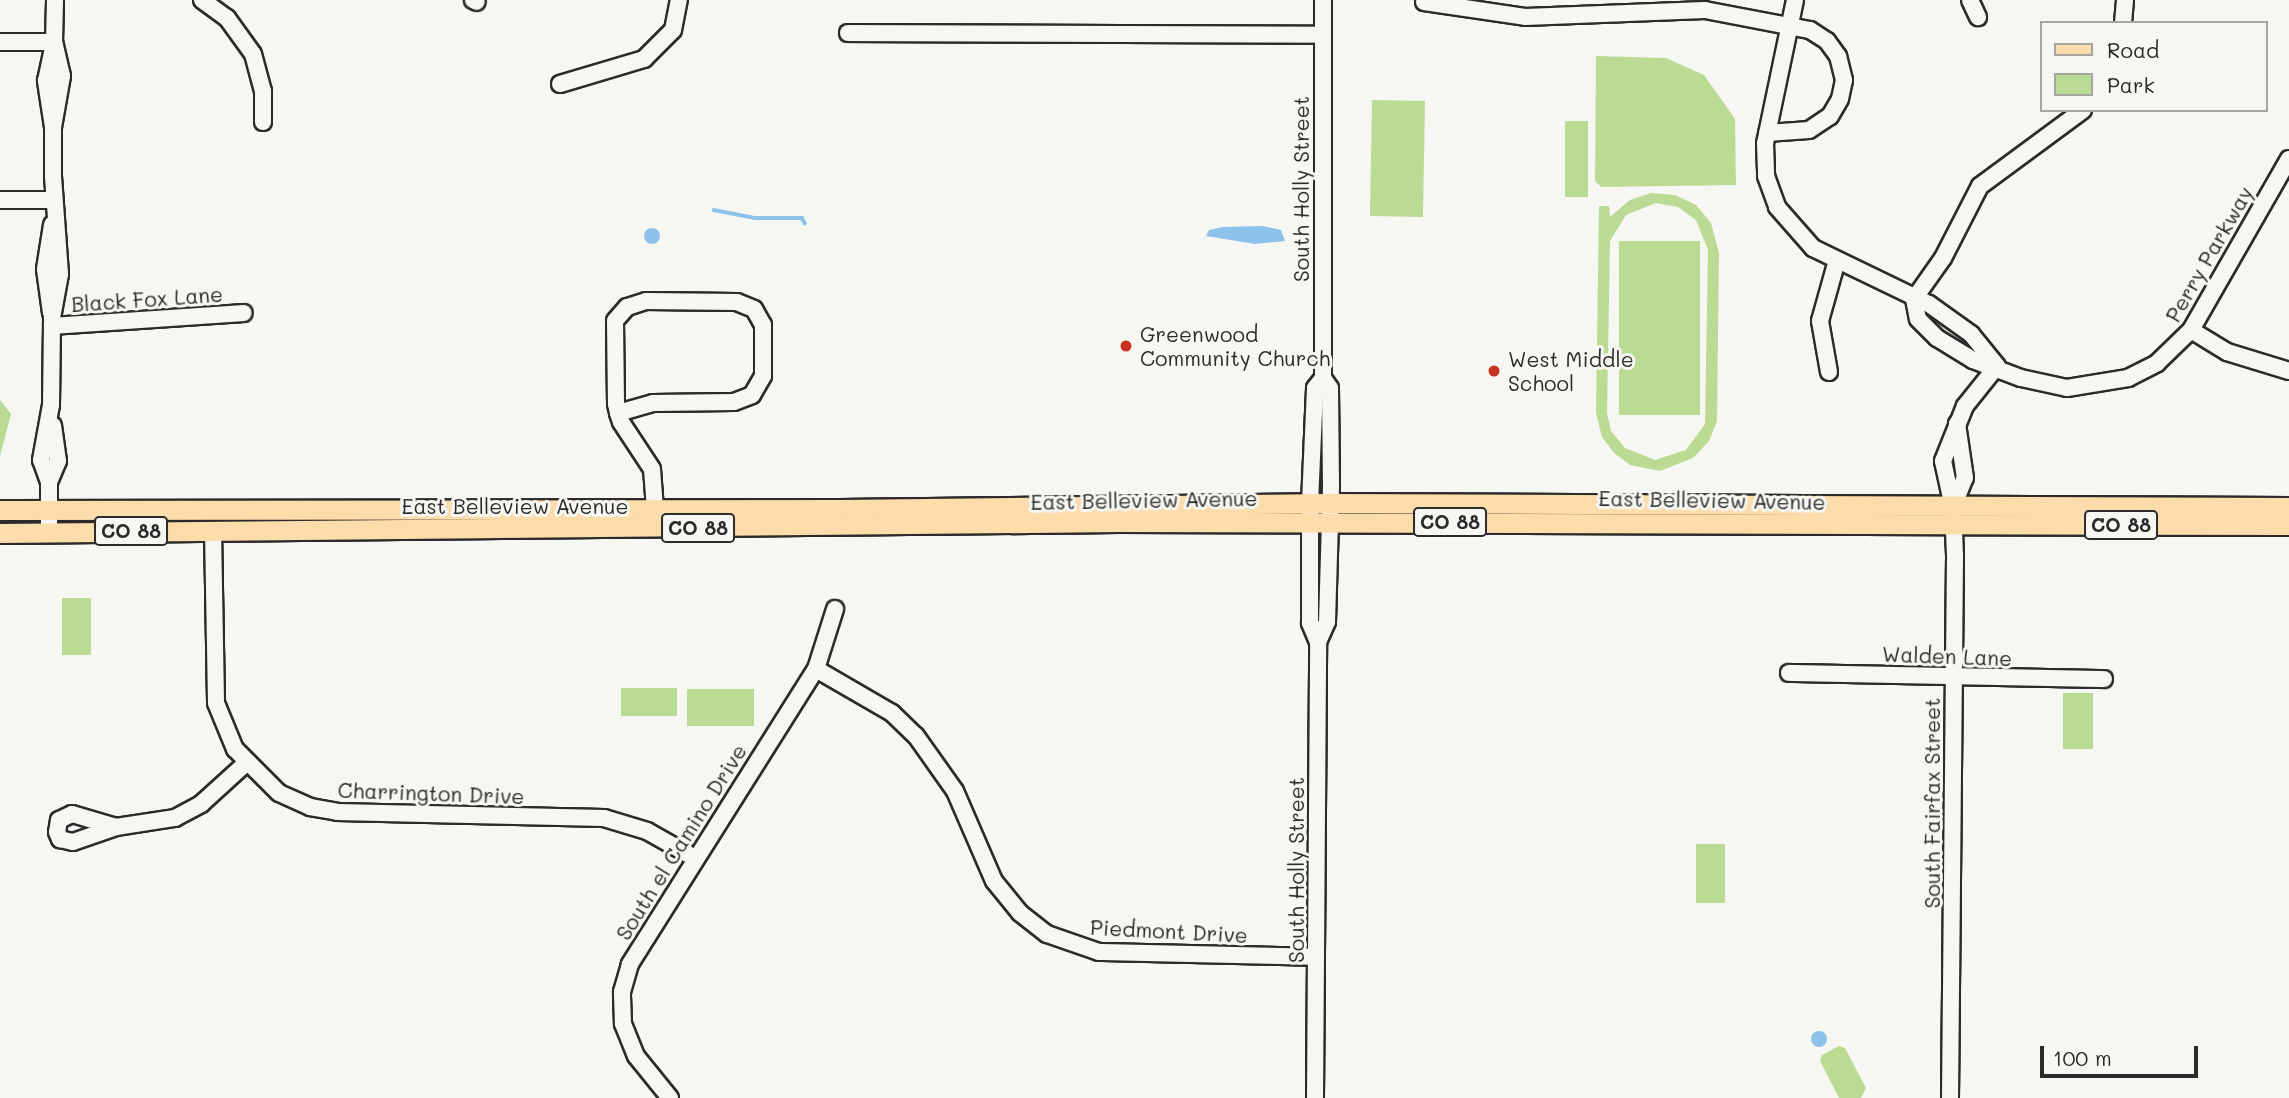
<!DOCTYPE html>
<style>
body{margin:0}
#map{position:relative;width:2289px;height:1098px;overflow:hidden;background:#f6f6f2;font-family:Mali,sans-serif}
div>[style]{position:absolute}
.green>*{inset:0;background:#bbdb94;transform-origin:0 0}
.water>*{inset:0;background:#8dc3eb}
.round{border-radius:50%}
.stream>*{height:3.5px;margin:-1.75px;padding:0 1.75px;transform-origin:1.75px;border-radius:1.75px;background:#8dc3eb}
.roads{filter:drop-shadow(2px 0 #2b2b2b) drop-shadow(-2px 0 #2b2b2b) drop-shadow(0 2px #2b2b2b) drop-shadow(0 -2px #2b2b2b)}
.minor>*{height:16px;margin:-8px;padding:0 8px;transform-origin:8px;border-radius:8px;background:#f6f6f2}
.major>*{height:19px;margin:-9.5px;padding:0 9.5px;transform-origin:9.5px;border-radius:9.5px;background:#fddcac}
.dots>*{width:19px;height:19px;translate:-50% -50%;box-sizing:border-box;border:4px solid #f6f6f2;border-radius:50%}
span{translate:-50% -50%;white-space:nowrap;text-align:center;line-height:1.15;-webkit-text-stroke:6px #f6f6f2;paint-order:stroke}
.shield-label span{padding:2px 5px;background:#f6f6f2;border:2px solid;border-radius:5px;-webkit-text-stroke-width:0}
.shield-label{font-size:19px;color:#2b2b2b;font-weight:700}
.street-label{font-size:21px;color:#2b2b2b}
.poi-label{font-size:21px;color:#2b2b2b}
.left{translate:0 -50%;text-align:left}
.legend{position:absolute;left:2040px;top:21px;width:228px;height:91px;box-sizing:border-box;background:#f6f6f2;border:2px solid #a5a5a2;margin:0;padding:9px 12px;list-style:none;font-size:21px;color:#2b2b2b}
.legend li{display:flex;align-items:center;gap:14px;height:35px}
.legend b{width:35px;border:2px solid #a5a5a2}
.scale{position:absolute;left:2040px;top:1046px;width:158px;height:32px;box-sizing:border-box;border:4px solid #2b2b2b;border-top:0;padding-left:9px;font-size:21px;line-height:24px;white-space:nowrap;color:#2b2b2b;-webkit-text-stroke:5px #f6f6f2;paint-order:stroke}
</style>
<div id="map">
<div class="green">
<div style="clip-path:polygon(1596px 56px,1666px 58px,1704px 75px,1735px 119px,1736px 185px,1601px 187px,1595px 181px)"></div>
<div style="left:1372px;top:100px;width:53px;height:116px;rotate:1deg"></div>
<div style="left:1565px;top:121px;width:23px;height:76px"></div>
<div style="clip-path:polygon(evenodd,1651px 193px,1675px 195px,1696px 205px,1711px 223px,1719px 253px,1717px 421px,1709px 441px,1693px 458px,1660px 471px,1630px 465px,1614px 453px,1602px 437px,1596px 413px,1599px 206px,1609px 206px,1610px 217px,1630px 200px,1651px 193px,1656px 203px,1678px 207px,1696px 220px,1708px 250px,1705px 424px,1686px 450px,1655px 460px,1625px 448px,1611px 431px,1607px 413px,1610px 241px,1626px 215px,1656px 203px)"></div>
<div style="left:1619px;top:241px;width:81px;height:174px"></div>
<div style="clip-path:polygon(0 400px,11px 414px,0 456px)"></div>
<div style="left:62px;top:598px;width:29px;height:57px"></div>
<div style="left:621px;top:688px;width:56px;height:28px"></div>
<div style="left:687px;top:689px;width:67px;height:37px"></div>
<div style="left:2063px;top:693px;width:30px;height:56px"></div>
<div style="left:1696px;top:844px;width:29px;height:59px"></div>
<div style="clip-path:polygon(1839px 1046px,1845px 1048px,1866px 1088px,1861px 1098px,1839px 1098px,1820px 1061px,1822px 1055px)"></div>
</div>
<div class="water">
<div style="clip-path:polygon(1263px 226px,1281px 230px,1285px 241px,1255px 244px,1206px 236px,1209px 230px,1223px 227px)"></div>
<div class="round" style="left:644px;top:228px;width:16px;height:16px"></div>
<div class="round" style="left:1811px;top:1031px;width:16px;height:16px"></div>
</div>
<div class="stream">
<div style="left:714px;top:210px;width:42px;rotate:11deg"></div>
<div style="left:755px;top:218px;width:47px"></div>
<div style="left:802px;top:218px;width:6px;rotate:59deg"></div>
</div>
<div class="roads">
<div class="minor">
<div style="left:202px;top:0;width:31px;rotate:36deg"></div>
<div style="left:227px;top:18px;width:44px;rotate:54.2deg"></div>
<div style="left:253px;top:54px;width:38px;rotate:75deg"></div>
<div style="left:263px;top:91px;width:31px;rotate:90deg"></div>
<div style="left:473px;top:0;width:4px;rotate:27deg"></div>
<div style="left:1795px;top:0;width:146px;rotate:101.8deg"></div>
<div style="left:1765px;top:143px;width:33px;rotate:88deg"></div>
<div style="left:1766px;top:176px;width:33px;rotate:70deg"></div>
<div style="left:1777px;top:207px;width:55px;rotate:48.7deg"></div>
<div style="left:1813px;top:248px;width:129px;rotate:25.8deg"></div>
<div style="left:1929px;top:304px;width:52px;rotate:35.5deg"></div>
<div style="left:1971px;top:334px;width:41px;rotate:50.9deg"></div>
<div style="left:1970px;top:0;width:19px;rotate:65deg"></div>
<div style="left:1424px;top:2px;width:102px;rotate:8.4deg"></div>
<div style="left:1525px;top:17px;width:180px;rotate:-2.2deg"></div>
<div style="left:1705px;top:10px;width:107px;rotate:10.8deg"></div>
<div style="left:1810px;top:30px;width:20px;rotate:33deg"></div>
<div style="left:1827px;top:41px;width:19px;rotate:54deg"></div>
<div style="left:1838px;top:56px;width:25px;rotate:76deg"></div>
<div style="left:1844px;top:80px;width:19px;rotate:102deg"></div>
<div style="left:1840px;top:99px;width:20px;rotate:120deg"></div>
<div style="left:1830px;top:116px;width:25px;rotate:146deg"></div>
<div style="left:1809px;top:130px;width:42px;rotate:175.9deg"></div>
<div style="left:2123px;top:23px;width:23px;rotate:-85deg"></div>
<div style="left:848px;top:33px;width:475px;rotate:0.2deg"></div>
<div style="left:0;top:42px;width:54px"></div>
<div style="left:560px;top:84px;width:88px;rotate:-16.6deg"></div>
<div style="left:644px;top:59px;width:41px;rotate:-45deg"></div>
<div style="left:673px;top:30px;width:31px;rotate:-79deg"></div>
<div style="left:53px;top:127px;width:47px;rotate:-98.7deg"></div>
<div style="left:46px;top:81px;width:40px;rotate:-78deg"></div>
<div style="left:54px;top:42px;width:42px;rotate:-88.6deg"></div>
<div style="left:0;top:200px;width:53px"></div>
<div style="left:1914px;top:299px;width:20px;rotate:79deg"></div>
<div style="left:1918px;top:319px;width:27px;rotate:45deg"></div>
<div style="left:1937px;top:338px;width:42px;rotate:31.4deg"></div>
<div style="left:1973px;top:360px;width:51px;rotate:20.6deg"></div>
<div style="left:2021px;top:378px;width:47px;rotate:12.3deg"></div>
<div style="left:2067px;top:388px;width:62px;rotate:-9.3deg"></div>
<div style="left:2128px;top:378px;width:33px;rotate:-27deg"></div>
<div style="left:2157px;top:363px;width:47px;rotate:-44.1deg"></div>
<div style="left:2191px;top:330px;width:197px;rotate:-60.2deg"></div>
<div style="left:1914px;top:299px;width:50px;rotate:-54.7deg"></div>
<div style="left:1943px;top:258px;width:81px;rotate:-62.8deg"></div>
<div style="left:1980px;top:186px;width:128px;rotate:-36.4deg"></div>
<div style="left:51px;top:313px;width:44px;rotate:-97.8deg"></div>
<div style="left:45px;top:269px;width:45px;rotate:-81deg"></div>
<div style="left:52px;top:326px;width:192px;rotate:-3.9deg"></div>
<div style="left:2191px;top:330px;width:42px;rotate:31.4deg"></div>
<div style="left:2227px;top:352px;width:65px;rotate:17deg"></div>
<div style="left:1829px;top:372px;width:52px;rotate:-100deg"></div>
<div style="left:1820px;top:321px;width:63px;rotate:-74.4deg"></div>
<div style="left:618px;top:413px;width:36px;rotate:-16deg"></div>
<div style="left:653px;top:403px;width:81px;rotate:-0.7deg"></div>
<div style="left:734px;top:402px;width:19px;rotate:-21deg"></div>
<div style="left:752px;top:395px;width:22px;rotate:-60deg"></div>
<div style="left:763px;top:376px;width:51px;rotate:-90deg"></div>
<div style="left:763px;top:325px;width:18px;rotate:-119deg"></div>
<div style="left:754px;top:309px;width:18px;rotate:-158deg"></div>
<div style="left:737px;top:302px;width:91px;rotate:-179.4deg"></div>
<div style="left:646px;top:301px;width:20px;rotate:162deg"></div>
<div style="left:627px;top:307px;width:18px;rotate:131deg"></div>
<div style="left:615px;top:321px;width:83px;rotate:89.3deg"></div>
<div style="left:616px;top:404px;width:9px;rotate:77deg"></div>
<div style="left:618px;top:413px;width:9px;rotate:72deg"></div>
<div style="left:621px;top:422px;width:56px;rotate:56.6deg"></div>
<div style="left:652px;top:469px;width:40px;rotate:85.7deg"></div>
<div style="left:49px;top:482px;width:23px;rotate:-67deg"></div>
<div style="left:58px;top:461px;width:36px;rotate:-98deg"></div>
<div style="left:1953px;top:507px;width:31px;rotate:-68deg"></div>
<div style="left:1965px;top:478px;width:55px;rotate:-98.4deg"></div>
<div style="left:213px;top:530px;width:173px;rotate:89deg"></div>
<div style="left:216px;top:703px;width:50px;rotate:67.6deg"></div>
<div style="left:235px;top:749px;width:62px;rotate:45deg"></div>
<div style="left:279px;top:793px;width:34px;rotate:24deg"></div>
<div style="left:310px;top:807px;width:27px;rotate:10deg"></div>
<div style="left:337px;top:812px;width:267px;rotate:1.3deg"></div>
<div style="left:604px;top:818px;width:45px;rotate:16.8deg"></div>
<div style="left:647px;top:831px;width:55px;rotate:29.4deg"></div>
<div style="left:49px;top:532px;width:50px;rotate:-90deg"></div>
<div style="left:49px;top:482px;width:23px;rotate:-110deg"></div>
<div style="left:41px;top:460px;width:56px;rotate:-79.7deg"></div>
<div style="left:51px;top:405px;width:87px;rotate:-89.3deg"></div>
<div style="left:52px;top:318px;width:45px;rotate:-79.7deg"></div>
<div style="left:60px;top:274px;width:98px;rotate:-94.1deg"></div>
<div style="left:53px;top:176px;width:49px;rotate:-90deg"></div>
<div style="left:53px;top:127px;width:52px;rotate:-80deg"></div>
<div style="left:62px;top:76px;width:35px;rotate:-103deg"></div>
<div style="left:1318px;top:642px;width:22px;rotate:-66deg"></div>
<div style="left:1327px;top:622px;width:137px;rotate:-88.3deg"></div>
<div style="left:1331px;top:485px;width:97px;rotate:-90.6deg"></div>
<div style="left:1330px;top:388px;width:12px;rotate:-125deg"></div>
<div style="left:1323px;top:378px;width:378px;rotate:-90deg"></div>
<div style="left:816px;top:669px;width:88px;rotate:30.1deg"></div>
<div style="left:892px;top:713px;width:33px;rotate:44deg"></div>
<div style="left:916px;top:736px;width:67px;rotate:54.7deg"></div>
<div style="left:955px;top:791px;width:98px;rotate:66.6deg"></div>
<div style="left:994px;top:881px;width:41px;rotate:50.9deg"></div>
<div style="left:1020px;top:913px;width:34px;rotate:38deg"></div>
<div style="left:1047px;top:934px;width:55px;rotate:19.1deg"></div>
<div style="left:1099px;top:952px;width:217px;rotate:1.3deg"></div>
<div style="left:1789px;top:673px;width:315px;rotate:1.1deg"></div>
<div style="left:116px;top:827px;width:46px;rotate:-163.5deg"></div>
<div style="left:72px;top:814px;width:14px;rotate:155deg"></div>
<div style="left:59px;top:820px;width:12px;rotate:99deg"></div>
<div style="left:57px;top:832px;width:8px;rotate:67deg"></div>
<div style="left:60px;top:839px;width:13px;rotate:13deg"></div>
<div style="left:73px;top:842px;width:46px;rotate:-19.2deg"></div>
<div style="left:116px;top:827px;width:60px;rotate:-8.7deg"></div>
<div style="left:175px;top:818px;width:30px;rotate:-28deg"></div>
<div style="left:201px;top:804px;width:59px;rotate:-42.3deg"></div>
<div style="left:670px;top:1098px;width:54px;rotate:-129deg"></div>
<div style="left:636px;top:1056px;width:35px;rotate:-112deg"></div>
<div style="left:623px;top:1024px;width:32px;rotate:-92deg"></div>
<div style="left:622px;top:992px;width:29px;rotate:-74deg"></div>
<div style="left:630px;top:964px;width:349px;rotate:-57.8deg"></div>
<div style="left:816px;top:669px;width:63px;rotate:-72.4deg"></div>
<div style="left:1315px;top:1098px;width:456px;rotate:-89.6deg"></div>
<div style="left:1318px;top:642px;width:21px;rotate:-113deg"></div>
<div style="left:1310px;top:623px;width:120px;rotate:-90deg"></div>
<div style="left:1310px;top:503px;width:115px;rotate:-87.5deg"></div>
<div style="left:1315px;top:388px;width:13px;rotate:-51deg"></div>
<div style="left:1950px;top:1098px;width:543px;rotate:-89.47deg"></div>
<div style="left:1955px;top:555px;width:48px;rotate:-92.4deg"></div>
<div style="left:1953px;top:507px;width:47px;rotate:-102.3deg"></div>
<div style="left:1943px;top:461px;width:59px;rotate:-68.2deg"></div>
<div style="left:1965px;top:406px;width:51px;rotate:-51.3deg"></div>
</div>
<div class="major">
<div style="left:0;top:510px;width:840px;rotate:-0.07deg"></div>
<div style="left:840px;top:509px;width:490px;rotate:-0.7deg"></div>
<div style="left:1330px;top:503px;width:959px;rotate:0.24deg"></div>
<div style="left:0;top:533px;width:1118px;rotate:-0.56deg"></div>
<div style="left:1118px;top:522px;width:1171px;rotate:0.15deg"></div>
</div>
</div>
<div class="dots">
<div style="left:1126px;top:346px;background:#c8321e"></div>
<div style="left:1494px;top:371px;background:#c8321e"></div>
</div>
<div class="shield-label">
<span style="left:1450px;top:522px">CO 88</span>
<span style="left:2121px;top:525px">CO 88</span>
<span style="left:698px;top:528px">CO 88</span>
<span style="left:131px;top:531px">CO 88</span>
</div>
<div class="street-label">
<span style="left:1301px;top:189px;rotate:-90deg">South Holly Street</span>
<span style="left:2209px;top:254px;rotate:-60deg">Perry Parkway</span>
<span style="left:147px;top:299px;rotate:-4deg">Black Fox Lane</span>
<span style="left:1144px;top:500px;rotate:-1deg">East Belleview Avenue</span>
<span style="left:1712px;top:500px;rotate:1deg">East Belleview Avenue</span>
<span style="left:515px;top:506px">East Belleview Avenue</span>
<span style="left:1947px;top:656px;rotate:2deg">Walden Lane</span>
<span style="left:431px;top:793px;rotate:2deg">Charrington Drive</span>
<span style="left:1932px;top:803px;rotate:-90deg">South Fairfax Street</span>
<span style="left:681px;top:842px;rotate:-58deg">South el Camino Drive</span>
<span style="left:1296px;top:870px;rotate:-90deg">South Holly Street</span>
<span style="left:1169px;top:931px;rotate:3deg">Piedmont Drive</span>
</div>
<div class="poi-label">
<span class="left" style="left:1140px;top:346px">Greenwood<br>Community Church</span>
<span class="left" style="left:1508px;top:371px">West Middle<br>School</span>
</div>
<ul class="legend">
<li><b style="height:9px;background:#fddcac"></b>Road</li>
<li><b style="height:19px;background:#bbdb94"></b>Park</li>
</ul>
<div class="scale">100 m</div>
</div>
